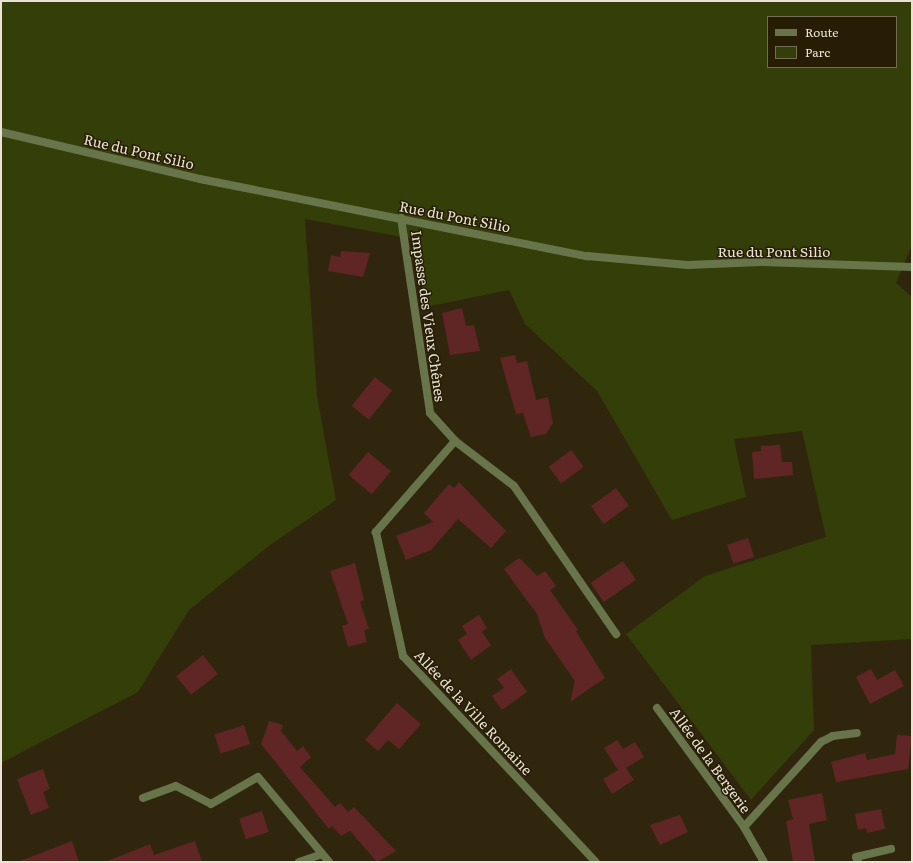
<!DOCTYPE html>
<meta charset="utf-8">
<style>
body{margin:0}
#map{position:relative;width:913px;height:863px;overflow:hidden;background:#30260e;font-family:Literata,serif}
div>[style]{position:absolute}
.green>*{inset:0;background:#333e08}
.building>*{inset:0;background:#602525;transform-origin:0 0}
.street>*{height:8px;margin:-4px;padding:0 4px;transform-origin:4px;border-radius:4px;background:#68754a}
span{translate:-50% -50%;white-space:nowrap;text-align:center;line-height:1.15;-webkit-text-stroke:3px #271d05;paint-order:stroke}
.street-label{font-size:14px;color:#eae3d5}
.frame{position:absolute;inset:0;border:2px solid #eae3d5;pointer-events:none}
.legend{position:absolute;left:767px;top:16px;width:130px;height:52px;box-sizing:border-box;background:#271d05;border:1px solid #756c58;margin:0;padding:5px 7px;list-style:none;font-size:12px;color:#eae3d5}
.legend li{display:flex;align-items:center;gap:8px;height:20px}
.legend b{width:20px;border:1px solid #756c58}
</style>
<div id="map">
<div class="green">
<div style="clip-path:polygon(evenodd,1px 1px,912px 1px,912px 245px,896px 283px,912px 297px,912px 639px,811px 645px,814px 730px,751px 800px,626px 634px,705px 576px,826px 537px,802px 431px,734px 439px,746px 497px,672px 520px,597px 391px,525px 324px,509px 290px,426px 307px,413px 239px,305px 219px,317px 396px,336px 500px,270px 545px,189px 610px,138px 692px,1px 763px,1px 1px,768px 17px,896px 17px,896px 67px,768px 67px,768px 17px)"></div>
</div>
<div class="building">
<div style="clip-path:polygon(341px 251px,370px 253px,363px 277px,328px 271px,331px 255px,340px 257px)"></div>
<div style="clip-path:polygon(462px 308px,466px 326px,474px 325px,480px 351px,450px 355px,442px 313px)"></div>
<div style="clip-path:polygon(515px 355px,517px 363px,527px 361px,536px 400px,548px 397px,553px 423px,546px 434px,531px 437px,523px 413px,516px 414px,500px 358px)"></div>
<div style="left:375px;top:377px;width:22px;height:37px;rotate:39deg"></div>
<div style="clip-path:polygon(780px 445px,782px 462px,792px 462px,793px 475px,754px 479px,752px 452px,761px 451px,761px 446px)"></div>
<div style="left:571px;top:450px;width:21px;height:28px;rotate:53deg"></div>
<div style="left:368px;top:452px;width:30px;height:30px;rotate:40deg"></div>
<div style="clip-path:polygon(459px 482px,506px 531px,491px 548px,458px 519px,431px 550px,406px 560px,396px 536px,433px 522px,424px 513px,449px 484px,454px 488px)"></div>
<div style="left:616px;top:488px;width:22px;height:31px;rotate:54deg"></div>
<div style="left:748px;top:538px;width:20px;height:22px;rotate:72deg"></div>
<div style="clip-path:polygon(519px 558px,537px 576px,545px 571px,556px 586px,550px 590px,578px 630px,576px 631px,605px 678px,570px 702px,575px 681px,545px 638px,537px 614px,504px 569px)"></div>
<div style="left:623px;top:561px;width:23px;height:39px;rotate:56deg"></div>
<div style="clip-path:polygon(355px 563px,364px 600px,360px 602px,369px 629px,364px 630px,367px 642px,348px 647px,342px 626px,348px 624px,330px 571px)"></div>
<div style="clip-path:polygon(479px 615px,487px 628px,482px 632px,491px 645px,471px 660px,458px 640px,467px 634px,462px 626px)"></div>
<div style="left:203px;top:655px;width:24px;height:34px;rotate:52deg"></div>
<div style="clip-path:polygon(511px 669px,527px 692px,502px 710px,492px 696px,504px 688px,497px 679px)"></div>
<div style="clip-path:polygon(871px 669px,877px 680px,895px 670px,904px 686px,870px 704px,856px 677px)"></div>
<div style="clip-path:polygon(397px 703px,421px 724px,399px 749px,388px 740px,378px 751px,365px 740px)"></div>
<div style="clip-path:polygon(269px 721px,283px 725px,281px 731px,297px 751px,303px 746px,311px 757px,300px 767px,335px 807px,340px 803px,348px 812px,354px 807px,396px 851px,377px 862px,350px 831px,341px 836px,332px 826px,329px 829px,261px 744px)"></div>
<div style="left:244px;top:725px;width:20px;height:31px;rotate:72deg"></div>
<div style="clip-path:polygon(897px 735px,912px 736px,908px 769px,836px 782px,831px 762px,865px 753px,867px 760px,895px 754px)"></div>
<div style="clip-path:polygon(617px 740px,623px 749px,635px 742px,644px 757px,626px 768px,634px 780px,612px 794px,603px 779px,618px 770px,604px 748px)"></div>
<div style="clip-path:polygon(43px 769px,50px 789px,43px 792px,49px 808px,31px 815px,17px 779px)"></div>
<div style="clip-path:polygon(822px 793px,827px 820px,809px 824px,815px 862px,793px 862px,786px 821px,793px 819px,788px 800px)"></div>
<div style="clip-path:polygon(881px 809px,885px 829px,867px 833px,866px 828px,858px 830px,855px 814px)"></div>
<div style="left:262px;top:811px;width:22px;height:24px;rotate:72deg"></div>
<div style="clip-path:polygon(680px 815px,688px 832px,660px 845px,650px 825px)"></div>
<div style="clip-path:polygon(72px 841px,79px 862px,21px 862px,20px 861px)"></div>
<div style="clip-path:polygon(195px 841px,202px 862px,105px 862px,150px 844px,154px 855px)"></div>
</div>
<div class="street">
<div style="left:1px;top:132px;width:204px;rotate:13.3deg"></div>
<div style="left:200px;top:179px;width:395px;rotate:11.3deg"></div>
<div style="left:587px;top:256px;width:101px;rotate:5.1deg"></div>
<div style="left:688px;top:265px;width:73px;rotate:-2.4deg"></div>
<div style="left:761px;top:262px;width:151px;rotate:1.9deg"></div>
<div style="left:401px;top:218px;width:197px;rotate:81.5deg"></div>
<div style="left:430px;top:413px;width:38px;rotate:48deg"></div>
<div style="left:455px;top:441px;width:74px;rotate:37.3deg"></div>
<div style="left:514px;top:486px;width:180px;rotate:55.4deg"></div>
<div style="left:455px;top:441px;width:121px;rotate:131deg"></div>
<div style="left:376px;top:532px;width:127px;rotate:77.7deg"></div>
<div style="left:403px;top:656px;width:282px;rotate:46.9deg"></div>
<div style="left:657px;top:708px;width:147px;rotate:53.8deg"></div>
<div style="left:744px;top:827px;width:115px;rotate:-47.8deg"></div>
<div style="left:821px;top:742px;width:13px;rotate:-27deg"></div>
<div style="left:833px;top:736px;width:24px;rotate:-7deg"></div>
<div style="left:143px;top:798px;width:35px;rotate:-20deg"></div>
<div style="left:176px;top:786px;width:39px;rotate:27deg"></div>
<div style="left:211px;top:804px;width:54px;rotate:-29.9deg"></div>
<div style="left:258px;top:777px;width:111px;rotate:50.1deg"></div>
<div style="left:744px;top:827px;width:40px;rotate:60.3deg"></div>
<div style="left:299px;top:862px;width:24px;rotate:-19deg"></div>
<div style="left:858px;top:862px;width:5px;rotate:-112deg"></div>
<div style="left:856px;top:857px;width:36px;rotate:-13deg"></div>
</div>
<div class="street-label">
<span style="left:139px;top:151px;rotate:13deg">Rue du Pont Silio</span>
<span style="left:455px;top:216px;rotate:11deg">Rue du Pont Silio</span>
<span style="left:774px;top:251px">Rue du Pont Silio</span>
<span style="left:429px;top:316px;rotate:82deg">Impasse des Vieux Chênes</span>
<span style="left:474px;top:712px;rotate:47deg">Allée de la Ville Romaine</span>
<span style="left:711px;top:760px;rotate:54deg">Allée de la Bergerie</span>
</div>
<div class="frame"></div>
<ul class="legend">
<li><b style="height:5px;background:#68754a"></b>Route</li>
<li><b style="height:11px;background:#333e08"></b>Parc</li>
</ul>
</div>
